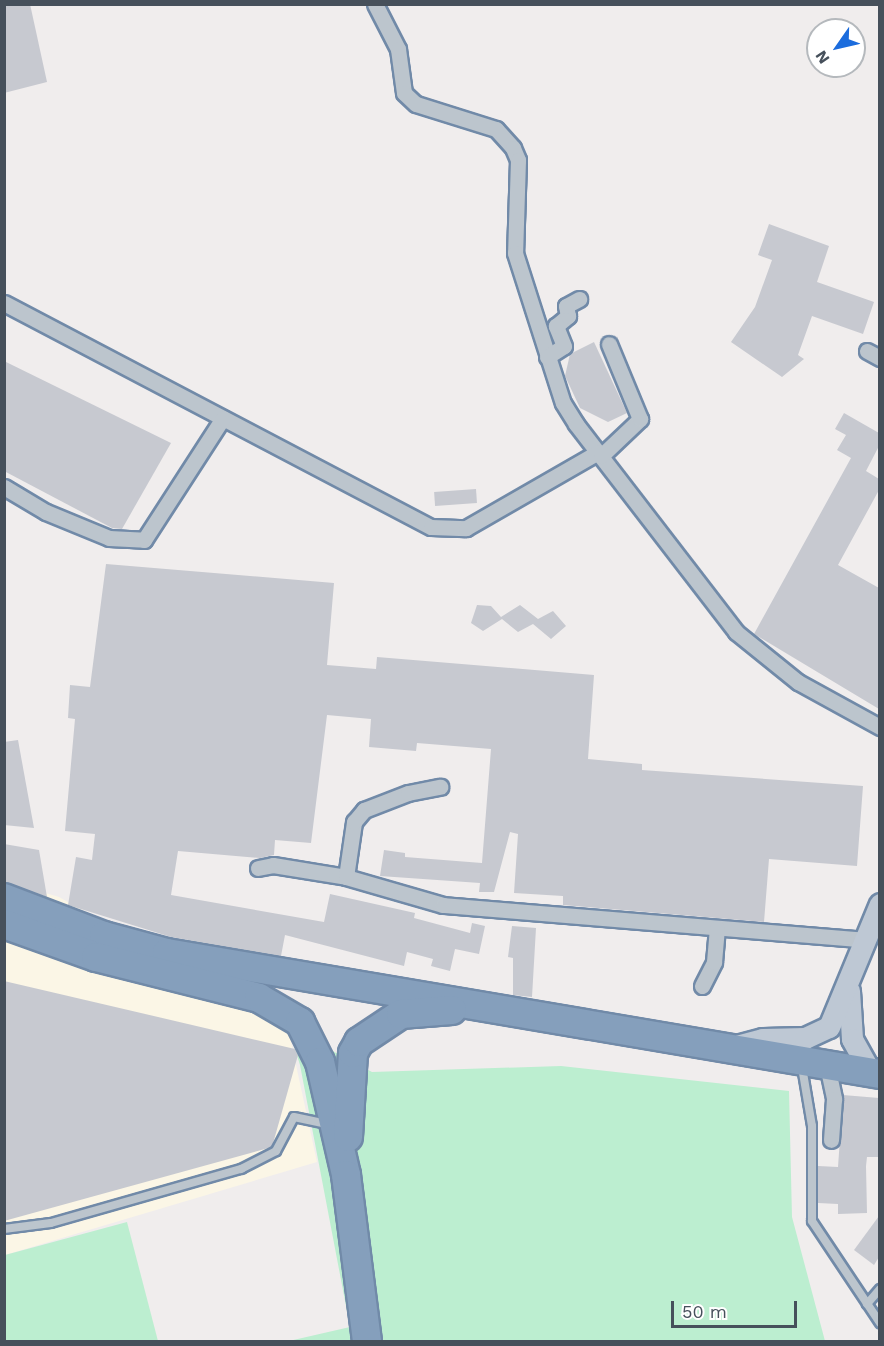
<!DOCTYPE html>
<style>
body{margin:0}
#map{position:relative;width:884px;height:1346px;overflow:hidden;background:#f0eded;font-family:"Work Sans",sans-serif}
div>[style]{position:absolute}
.commercial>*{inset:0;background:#fbf6e6}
.green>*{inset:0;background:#bceed0}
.building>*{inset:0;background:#c7c9d0;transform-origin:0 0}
.roads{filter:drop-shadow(2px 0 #718aa8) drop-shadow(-2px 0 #718aa8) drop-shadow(0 2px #718aa8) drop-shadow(0 -2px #718aa8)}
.lane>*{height:8px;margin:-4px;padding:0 4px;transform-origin:4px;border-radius:4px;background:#bcc5cd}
.street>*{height:15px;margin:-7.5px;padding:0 7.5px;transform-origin:7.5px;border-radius:7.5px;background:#bcc5cd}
.secondary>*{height:21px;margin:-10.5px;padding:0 10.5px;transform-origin:10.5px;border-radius:10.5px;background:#bec8d4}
.highway>*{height:28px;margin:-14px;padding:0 14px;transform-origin:14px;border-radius:14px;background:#859fbc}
span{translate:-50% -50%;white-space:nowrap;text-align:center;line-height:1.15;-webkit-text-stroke:5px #fff;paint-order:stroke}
.frame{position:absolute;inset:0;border:6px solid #46505b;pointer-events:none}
.north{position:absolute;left:806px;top:18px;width:60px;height:60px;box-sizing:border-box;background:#fff;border:2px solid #b5b9bd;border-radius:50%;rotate:236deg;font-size:16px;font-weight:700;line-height:24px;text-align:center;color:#46505b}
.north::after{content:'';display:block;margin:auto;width:21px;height:27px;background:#1b6cdd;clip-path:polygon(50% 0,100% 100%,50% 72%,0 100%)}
.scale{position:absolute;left:671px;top:1301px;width:126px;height:27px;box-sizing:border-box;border:3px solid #46505b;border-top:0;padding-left:8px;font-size:18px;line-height:21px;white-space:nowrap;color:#46505b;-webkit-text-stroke:4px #fff;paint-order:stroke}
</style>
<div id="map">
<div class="commercial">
<div style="clip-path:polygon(5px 881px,59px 897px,371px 1072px,288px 1028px,317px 1162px,5px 1255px)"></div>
</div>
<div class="green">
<div style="clip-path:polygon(288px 1027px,372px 1072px,561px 1066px,789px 1091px,792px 1217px,825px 1341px,289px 1341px,350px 1327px,300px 1065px)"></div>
<div style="clip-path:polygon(127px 1222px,158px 1341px,5px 1341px,5px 1255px)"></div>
</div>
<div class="building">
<div style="clip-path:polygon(4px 4px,30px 4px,47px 82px,4px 93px)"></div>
<div style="clip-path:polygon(769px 224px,829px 246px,817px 282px,874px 302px,863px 334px,812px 316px,798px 355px,804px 359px,782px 377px,731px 342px,755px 307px,772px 260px,758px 255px)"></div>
<div style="clip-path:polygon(594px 342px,627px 413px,608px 422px,580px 408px,565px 376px,570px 354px)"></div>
<div style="clip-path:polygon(4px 361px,171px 443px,122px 529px,112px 528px,4px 471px)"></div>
<div style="clip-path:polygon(844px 413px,879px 433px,879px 446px,866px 471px,879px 479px,879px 490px,838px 565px,879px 588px,879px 709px,754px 634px,851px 458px,837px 450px,846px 435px,835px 429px)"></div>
<div style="left:476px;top:489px;width:14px;height:42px;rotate:86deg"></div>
<div style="clip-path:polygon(106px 564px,334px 583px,327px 665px,376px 669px,377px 657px,594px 675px,588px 759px,642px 764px,642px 770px,863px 786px,857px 866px,769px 859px,764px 922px,563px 905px,563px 896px,514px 893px,518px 834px,510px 832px,494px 892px,479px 892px,480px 883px,380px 876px,384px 850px,405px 853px,405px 857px,482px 863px,491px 749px,417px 743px,416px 751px,369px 747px,371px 719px,327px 715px,311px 843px,275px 840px,274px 855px,260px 858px,178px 851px,171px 895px,324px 922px,330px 894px,415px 913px,414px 918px,470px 933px,472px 923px,485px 926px,479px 954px,455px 949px,450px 971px,431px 966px,433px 959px,407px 952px,404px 966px,285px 935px,281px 956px,171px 937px,68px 905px,76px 857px,92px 860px,95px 834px,65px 831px,75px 719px,68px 718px,70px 685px,90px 687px)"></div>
<div style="clip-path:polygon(477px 605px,491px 606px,501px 617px,520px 605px,538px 619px,553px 611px,566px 626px,551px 639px,533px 624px,518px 632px,502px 619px,483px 631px,471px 623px)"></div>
<div style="clip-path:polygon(18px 740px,34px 828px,4px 825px,4px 742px)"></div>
<div style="clip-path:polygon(4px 844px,39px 850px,47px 897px,4px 882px)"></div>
<div style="clip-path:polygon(512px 926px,536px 928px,532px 997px,513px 995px,513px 958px,508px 957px)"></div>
<div style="clip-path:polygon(4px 981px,295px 1049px,298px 1055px,272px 1147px,4px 1221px)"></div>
<div style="clip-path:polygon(843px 1095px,879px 1098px,879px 1157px,867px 1157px,866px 1166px,867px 1213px,838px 1214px,838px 1204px,818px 1203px,818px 1166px,838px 1167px)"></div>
<div style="clip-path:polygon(879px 1216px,879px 1257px,874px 1265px,854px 1250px)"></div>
</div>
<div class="roads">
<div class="lane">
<div style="left:802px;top:1067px;width:60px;rotate:80.4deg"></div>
<div style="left:812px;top:1126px;width:95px;rotate:90deg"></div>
<div style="left:812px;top:1221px;width:123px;rotate:56.3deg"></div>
<div style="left:4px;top:1229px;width:47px;rotate:-7.3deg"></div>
<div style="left:51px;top:1223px;width:198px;rotate:-15.9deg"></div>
<div style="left:241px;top:1169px;width:39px;rotate:-27deg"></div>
<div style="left:276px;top:1151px;width:38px;rotate:-62deg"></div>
<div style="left:294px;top:1117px;width:35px;rotate:12deg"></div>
<div style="left:867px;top:1304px;width:20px;rotate:-49deg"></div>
</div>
<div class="street">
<div style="left:375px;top:4px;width:51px;rotate:62.9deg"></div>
<div style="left:398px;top:49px;width:44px;rotate:82.2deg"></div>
<div style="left:404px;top:93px;width:16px;rotate:43deg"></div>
<div style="left:416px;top:104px;width:84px;rotate:17.4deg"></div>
<div style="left:496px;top:129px;width:25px;rotate:48deg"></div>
<div style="left:513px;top:148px;width:13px;rotate:67deg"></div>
<div style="left:518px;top:160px;width:93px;rotate:91.8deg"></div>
<div style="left:515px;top:253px;width:157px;rotate:72.3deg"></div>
<div style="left:563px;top:403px;width:25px;rotate:58deg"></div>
<div style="left:576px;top:424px;width:262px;rotate:52.4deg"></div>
<div style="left:736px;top:632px;width:80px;rotate:38.9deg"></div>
<div style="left:798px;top:682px;width:94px;rotate:28.8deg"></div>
<div style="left:4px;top:303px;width:482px;rotate:27.7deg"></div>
<div style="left:431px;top:527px;width:35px;rotate:2deg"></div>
<div style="left:466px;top:528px;width:152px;rotate:-29.9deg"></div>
<div style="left:867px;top:351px;width:15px;rotate:28deg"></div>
<div style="left:547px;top:357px;width:20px;rotate:-33deg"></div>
<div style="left:564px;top:346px;width:22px;rotate:-112deg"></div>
<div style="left:556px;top:326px;width:16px;rotate:-40deg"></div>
<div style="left:568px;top:316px;width:10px;rotate:-101deg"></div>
<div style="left:566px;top:306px;width:15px;rotate:-28deg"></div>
<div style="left:601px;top:456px;width:54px;rotate:-43.5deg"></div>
<div style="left:640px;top:419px;width:81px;rotate:-112.5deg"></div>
<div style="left:4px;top:487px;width:49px;rotate:30.8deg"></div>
<div style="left:46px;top:512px;width:68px;rotate:22.4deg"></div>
<div style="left:109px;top:538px;width:35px;rotate:3deg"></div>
<div style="left:144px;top:540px;width:145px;rotate:-57.1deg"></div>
<div style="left:258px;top:868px;width:15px;rotate:-11deg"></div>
<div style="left:273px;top:865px;width:74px;rotate:9.3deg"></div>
<div style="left:346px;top:877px;width:101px;rotate:16.1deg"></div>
<div style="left:443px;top:905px;width:424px;rotate:4.7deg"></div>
<div style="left:346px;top:877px;width:56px;rotate:-81.7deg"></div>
<div style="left:354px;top:822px;width:16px;rotate:-50deg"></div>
<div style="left:364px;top:810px;width:47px;rotate:-21.1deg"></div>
<div style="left:408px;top:793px;width:33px;rotate:-11deg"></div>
<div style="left:702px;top:986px;width:27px;rotate:-63deg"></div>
<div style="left:714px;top:962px;width:34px;rotate:-85deg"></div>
<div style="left:827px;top:1065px;width:35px;rotate:78deg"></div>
<div style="left:834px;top:1099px;width:41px;rotate:94.2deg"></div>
</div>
<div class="secondary">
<div style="left:849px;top:991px;width:48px;rotate:86.4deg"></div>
<div style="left:852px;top:1039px;width:37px;rotate:61deg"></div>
<div style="left:733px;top:1047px;width:31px;rotate:-15deg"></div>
<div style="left:763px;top:1039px;width:42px;rotate:-1.4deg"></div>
<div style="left:805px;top:1038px;width:26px;rotate:-25deg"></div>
<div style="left:829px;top:1027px;width:133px;rotate:-67.5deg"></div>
</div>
<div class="highway">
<div style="left:4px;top:898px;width:107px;rotate:20.8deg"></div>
<div style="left:104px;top:936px;width:65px;rotate:15.1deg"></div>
<div style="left:167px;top:953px;width:723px;rotate:9.63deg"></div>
<div style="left:4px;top:924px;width:98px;rotate:19.7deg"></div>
<div style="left:96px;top:957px;width:168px;rotate:14.1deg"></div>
<div style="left:259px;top:998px;width:48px;rotate:30.3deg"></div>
<div style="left:300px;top:1022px;width:45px;rotate:63.4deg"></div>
<div style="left:320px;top:1062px;width:116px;rotate:77deg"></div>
<div style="left:346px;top:1175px;width:168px;rotate:82.8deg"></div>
<div style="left:348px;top:1137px;width:84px;rotate:-86.6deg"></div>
<div style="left:353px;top:1053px;width:13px;rotate:-61deg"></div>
<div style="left:359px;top:1042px;width:50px;rotate:-33.7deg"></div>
<div style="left:401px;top:1014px;width:51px;rotate:-4.5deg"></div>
</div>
</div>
<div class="frame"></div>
<div class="north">N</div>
<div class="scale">50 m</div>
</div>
